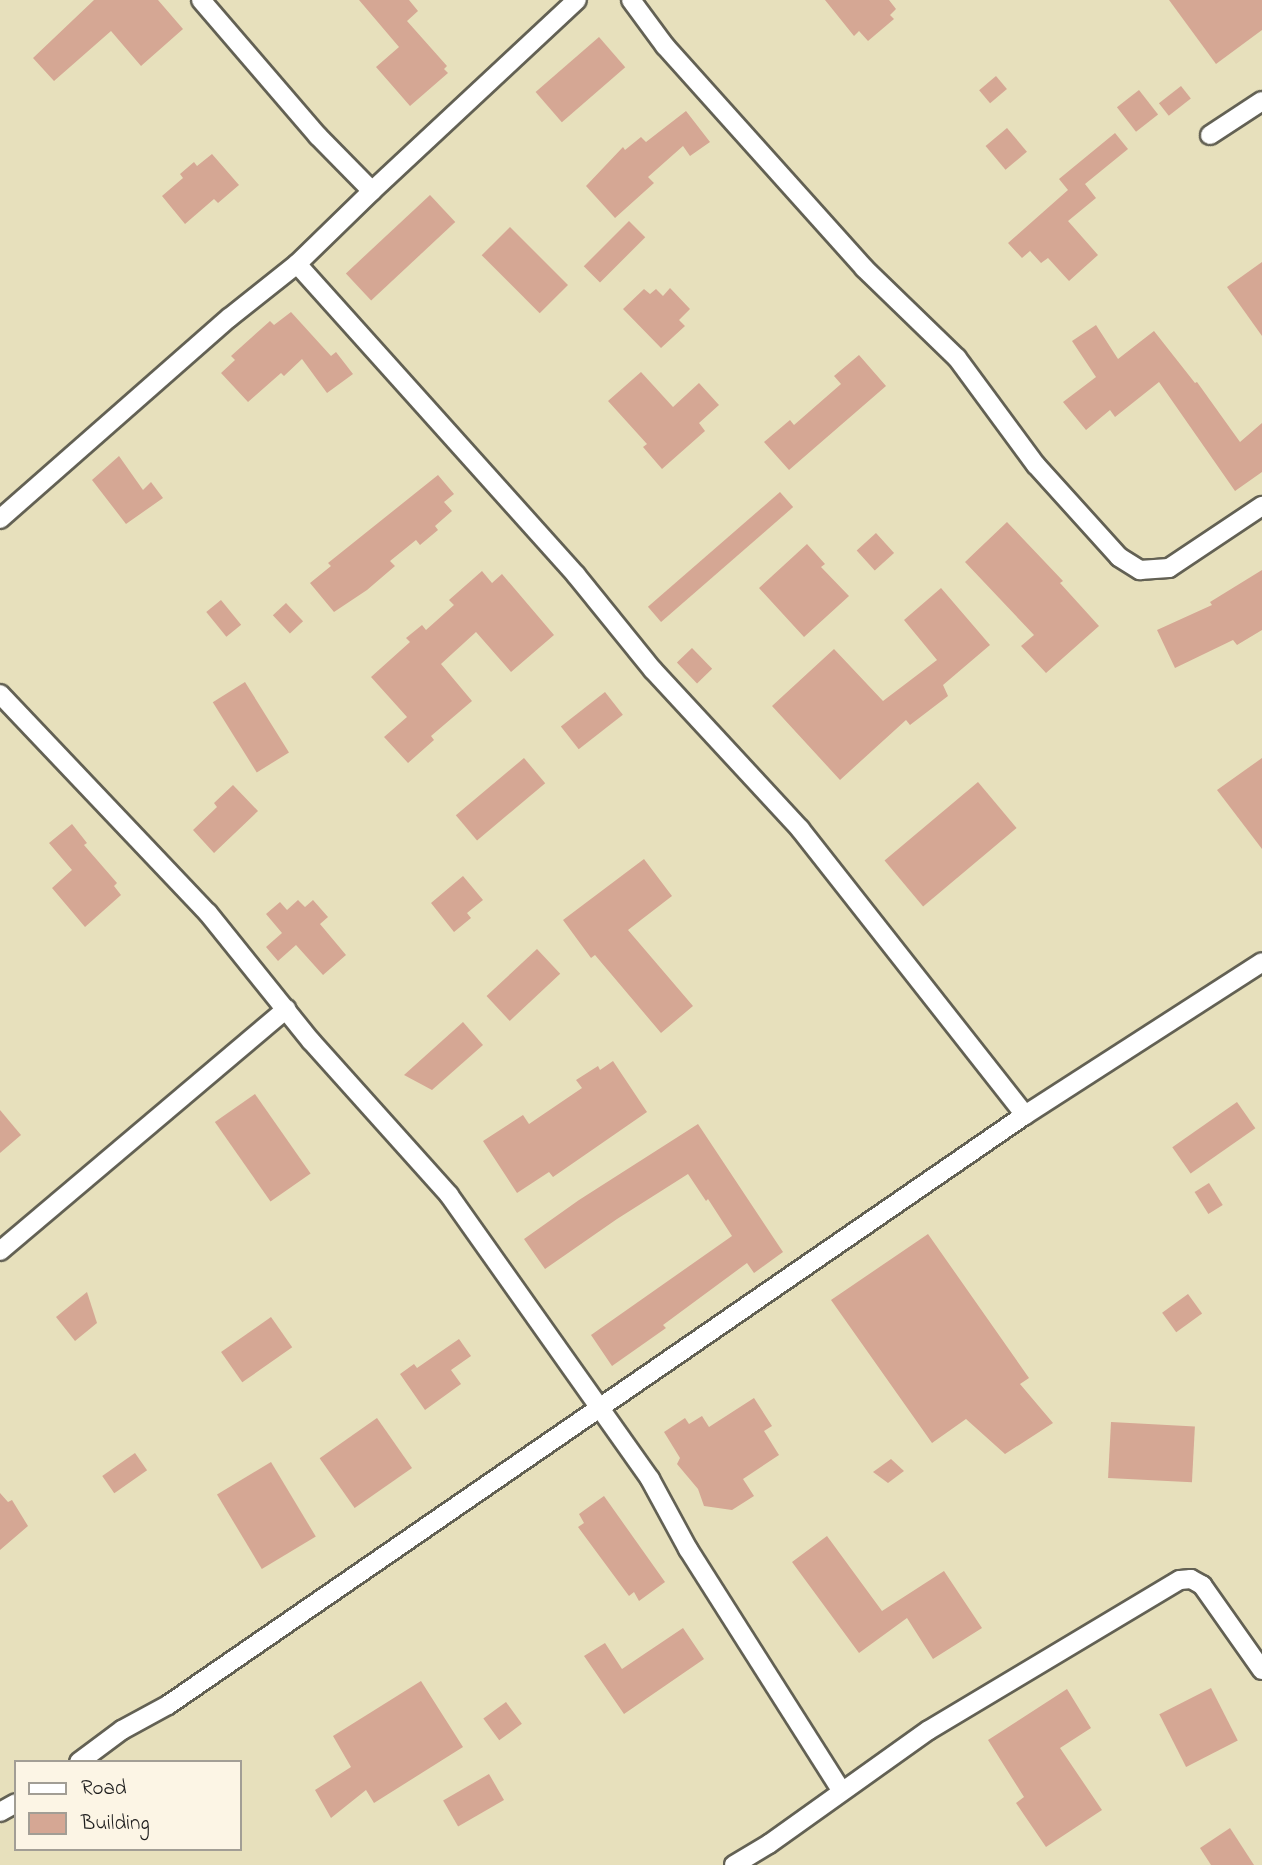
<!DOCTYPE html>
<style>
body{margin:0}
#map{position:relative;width:1262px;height:1865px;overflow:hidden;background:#e7e0bc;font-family:"Indie Flower",sans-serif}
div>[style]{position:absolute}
.building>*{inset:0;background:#d5a794;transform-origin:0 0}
.roads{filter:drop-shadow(2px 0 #636154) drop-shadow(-2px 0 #636154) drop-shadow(0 2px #636154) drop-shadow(0 -2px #636154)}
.minor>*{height:18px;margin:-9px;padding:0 9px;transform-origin:9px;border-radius:9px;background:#fff}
span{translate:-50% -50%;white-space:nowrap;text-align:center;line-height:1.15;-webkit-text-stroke:5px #fcf5e5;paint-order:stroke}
.legend{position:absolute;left:14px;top:1760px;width:228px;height:91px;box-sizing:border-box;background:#fcf5e5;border:2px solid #a29e95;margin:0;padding:9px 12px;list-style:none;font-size:21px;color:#1c1c1c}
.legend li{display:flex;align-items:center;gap:14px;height:35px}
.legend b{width:35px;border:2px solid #a29e95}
</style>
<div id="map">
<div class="building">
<div style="clip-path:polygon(94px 0,158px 0,183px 29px,141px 66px,111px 31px,54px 81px,33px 58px)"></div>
<div style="clip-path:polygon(359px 0,409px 0,418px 11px,407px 21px,447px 66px,444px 69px,448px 73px,410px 106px,376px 67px,399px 47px)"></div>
<div style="clip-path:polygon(825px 0,889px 0,896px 9px,890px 15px,894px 19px,868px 41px,859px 31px,854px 36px)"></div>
<div style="clip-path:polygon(1169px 0,1262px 0,1262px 30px,1216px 64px)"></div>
<div style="left:599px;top:37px;width:40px;height:84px;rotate:49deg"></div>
<div style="left:996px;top:76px;width:17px;height:22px;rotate:50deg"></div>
<div style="left:1181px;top:86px;width:16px;height:28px;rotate:52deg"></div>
<div style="left:1139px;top:90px;width:31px;height:28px;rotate:52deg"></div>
<div style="clip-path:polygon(686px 111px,710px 142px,690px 156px,683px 146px,648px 177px,654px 183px,615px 218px,586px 186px,623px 147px,625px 150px,641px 137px,646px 142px)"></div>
<div style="left:1007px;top:128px;width:31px;height:28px;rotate:50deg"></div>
<div style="clip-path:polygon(1115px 133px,1128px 149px,1085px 184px,1096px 198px,1068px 221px,1098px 255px,1069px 281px,1048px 258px,1041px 263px,1030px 251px,1022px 258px,1008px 243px,1068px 190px,1059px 179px)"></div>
<div style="clip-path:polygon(212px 154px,239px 185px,218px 203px,214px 199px,185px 224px,162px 196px,183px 178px,180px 174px,194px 162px,197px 166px)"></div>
<div style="left:430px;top:195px;width:37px;height:115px;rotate:47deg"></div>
<div style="left:629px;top:221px;width:23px;height:64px;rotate:45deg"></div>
<div style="left:510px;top:227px;width:82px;height:40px;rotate:45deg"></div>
<div style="clip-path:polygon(1262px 262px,1262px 336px,1227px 287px)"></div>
<div style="clip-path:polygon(670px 288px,690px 309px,679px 320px,685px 326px,661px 348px,623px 309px,644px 289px,650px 294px,656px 289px,663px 296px)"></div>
<div style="clip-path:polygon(291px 312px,331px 356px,336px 352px,353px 374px,327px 393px,302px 359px,284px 376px,281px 373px,248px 402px,221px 373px,235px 360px,231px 356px,270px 321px,274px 325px)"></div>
<div style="clip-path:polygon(1096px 325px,1118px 359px,1154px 331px,1195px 383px,1197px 382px,1240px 442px,1262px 423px,1262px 472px,1235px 491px,1159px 382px,1115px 417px,1110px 410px,1086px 430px,1063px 402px,1096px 377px,1072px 341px)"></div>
<div style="clip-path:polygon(859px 355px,886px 386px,789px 470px,764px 442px,790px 420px,794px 425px,841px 384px,834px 376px)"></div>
<div style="clip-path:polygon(641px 372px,673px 407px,699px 383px,719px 405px,699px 423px,705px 431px,662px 469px,643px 447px,647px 444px,608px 401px)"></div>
<div style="clip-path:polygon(119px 456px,143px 490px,151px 482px,163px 498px,126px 524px,92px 480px)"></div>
<div style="clip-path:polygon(438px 475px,454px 494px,444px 502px,452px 511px,435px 526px,438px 530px,420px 545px,416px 540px,390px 561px,395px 566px,367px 590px,334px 612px,310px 583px,331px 566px,328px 563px)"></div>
<div style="left:780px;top:492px;width:20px;height:175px;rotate:49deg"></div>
<div style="clip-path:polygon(1007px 522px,1063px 581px,1060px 583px,1099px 626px,1046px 673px,1021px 646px,1034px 635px,965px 562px)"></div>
<div style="left:876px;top:533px;width:27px;height:26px;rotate:48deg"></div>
<div style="clip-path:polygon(807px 544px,825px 564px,821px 567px,849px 596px,804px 637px,759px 588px)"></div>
<div style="clip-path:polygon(1262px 570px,1262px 630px,1237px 645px,1233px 640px,1175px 668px,1157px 630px,1212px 605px,1210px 602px)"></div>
<div style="clip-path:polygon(482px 571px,492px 583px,502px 574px,554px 635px,511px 672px,476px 632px,441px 664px,472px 701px,431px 736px,434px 740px,408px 763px,384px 737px,407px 717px,371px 677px,410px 642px,406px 638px,422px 625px,426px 630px,454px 605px,449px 600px)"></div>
<div style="clip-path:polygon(941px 588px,990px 645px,943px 685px,948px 696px,910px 725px,906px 720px,840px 780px,772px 706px,834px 649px,883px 701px,937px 660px,904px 620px)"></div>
<div style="left:221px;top:600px;width:32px;height:19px;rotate:51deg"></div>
<div style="left:286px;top:603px;width:25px;height:18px;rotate:47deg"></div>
<div style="left:692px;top:648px;width:29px;height:21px;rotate:46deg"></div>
<div style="left:245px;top:682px;width:83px;height:38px;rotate:58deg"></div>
<div style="left:605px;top:692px;width:29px;height:56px;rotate:52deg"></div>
<div style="left:524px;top:758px;width:33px;height:89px;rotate:50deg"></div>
<div style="clip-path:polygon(1262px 758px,1262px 849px,1217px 790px)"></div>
<div style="left:978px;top:782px;width:60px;height:122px;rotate:50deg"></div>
<div style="clip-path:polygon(233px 785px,258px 811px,214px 853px,193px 830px,217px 807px,214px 803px)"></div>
<div style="clip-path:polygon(72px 824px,87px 843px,84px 845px,117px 883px,114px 886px,121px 895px,85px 927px,52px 888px,72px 870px,49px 843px)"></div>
<div style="clip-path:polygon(644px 859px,672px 896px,628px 930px,693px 1006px,661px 1033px,595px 955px,591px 958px,563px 920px)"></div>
<div style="clip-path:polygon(463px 876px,483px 900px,467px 913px,471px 918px,454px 932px,431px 903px)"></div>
<div style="clip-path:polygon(298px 900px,305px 907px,313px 900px,328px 917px,320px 924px,346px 955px,323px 975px,296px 945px,278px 961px,266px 947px,282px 933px,266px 914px,280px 902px,287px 910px)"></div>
<div style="left:537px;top:949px;width:34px;height:69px;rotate:47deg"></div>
<div style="clip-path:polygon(463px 1022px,483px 1045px,432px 1090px,404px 1075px)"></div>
<div style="clip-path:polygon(613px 1061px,647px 1112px,553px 1177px,549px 1172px,517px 1193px,483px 1141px,523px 1115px,529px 1124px,582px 1088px,576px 1080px,598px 1066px,600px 1070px)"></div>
<div style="left:255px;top:1094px;width:97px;height:49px;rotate:55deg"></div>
<div style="left:1237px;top:1102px;width:32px;height:79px;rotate:55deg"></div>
<div style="clip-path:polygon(0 1110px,21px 1135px,0 1153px)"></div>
<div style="clip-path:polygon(698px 1124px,783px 1252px,754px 1273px,747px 1263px,663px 1325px,666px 1328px,612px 1366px,591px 1335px,732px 1236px,708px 1199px,706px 1201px,688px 1174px,617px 1219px,545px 1269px,524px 1239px,579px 1200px)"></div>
<div style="left:1209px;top:1183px;width:26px;height:17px;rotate:58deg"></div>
<div style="clip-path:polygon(928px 1234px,1029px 1378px,1020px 1384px,1053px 1423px,1005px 1454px,966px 1419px,932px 1443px,831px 1300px)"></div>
<div style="clip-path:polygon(87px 1292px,97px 1323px,75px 1341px,56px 1317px)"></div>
<div style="left:1188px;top:1294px;width:24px;height:32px;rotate:54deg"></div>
<div style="left:271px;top:1317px;width:37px;height:61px;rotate:55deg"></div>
<div style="clip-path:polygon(459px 1339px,471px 1356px,451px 1370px,461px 1384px,425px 1410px,400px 1374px,414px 1364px,417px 1368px)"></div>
<div style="clip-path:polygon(754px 1398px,772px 1426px,764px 1431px,779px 1455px,743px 1479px,754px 1496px,732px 1510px,704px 1506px,698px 1489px,677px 1464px,680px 1458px,664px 1432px,685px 1418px,689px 1424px,702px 1416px,709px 1427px)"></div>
<div style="left:377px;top:1418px;width:61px;height:70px;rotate:55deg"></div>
<div style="left:1111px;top:1422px;width:84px;height:56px;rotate:3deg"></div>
<div style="left:135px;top:1453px;width:21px;height:40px;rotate:55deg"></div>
<div style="clip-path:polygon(891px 1459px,904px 1471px,888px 1483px,873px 1472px)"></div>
<div style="left:271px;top:1462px;width:87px;height:63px;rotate:59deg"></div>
<div style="clip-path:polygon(0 1493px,8px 1502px,12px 1500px,28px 1526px,0 1550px)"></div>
<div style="clip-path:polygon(604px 1496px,665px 1582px,639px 1601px,634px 1592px,629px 1596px,578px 1527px,584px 1523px,579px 1514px)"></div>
<div style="clip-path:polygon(827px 1536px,882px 1611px,944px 1571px,982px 1628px,933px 1659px,907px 1618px,859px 1653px,792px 1562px)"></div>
<div style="clip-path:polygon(683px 1628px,704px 1659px,624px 1714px,584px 1656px,605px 1643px,622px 1669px)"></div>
<div style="clip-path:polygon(421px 1681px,463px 1747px,374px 1803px,366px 1790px,331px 1818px,315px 1790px,351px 1767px,333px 1736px)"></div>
<div style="left:1211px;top:1688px;width:59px;height:58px;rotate:63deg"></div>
<div style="clip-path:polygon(1067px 1689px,1091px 1728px,1060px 1748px,1102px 1810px,1046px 1847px,1016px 1803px,1024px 1797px,988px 1740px)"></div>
<div style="left:506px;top:1702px;width:27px;height:28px;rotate:54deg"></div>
<div style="left:489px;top:1774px;width:30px;height:53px;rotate:60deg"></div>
<div style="clip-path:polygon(1230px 1828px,1254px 1865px,1211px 1865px,1200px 1848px)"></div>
</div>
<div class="roads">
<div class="minor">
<div style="left:201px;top:0;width:179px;rotate:49.3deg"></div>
<div style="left:318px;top:136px;width:77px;rotate:45.5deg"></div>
<div style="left:631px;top:0;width:57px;rotate:53.5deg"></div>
<div style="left:665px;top:46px;width:298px;rotate:48.1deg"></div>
<div style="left:864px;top:268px;width:129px;rotate:44.1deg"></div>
<div style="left:957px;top:358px;width:133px;rotate:53.6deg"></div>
<div style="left:1036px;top:465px;width:124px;rotate:47.9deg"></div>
<div style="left:1119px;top:557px;width:25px;rotate:32deg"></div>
<div style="left:1140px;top:570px;width:29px;rotate:-4deg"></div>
<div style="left:1169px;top:568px;width:112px;rotate:-33.7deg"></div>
<div style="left:1210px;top:135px;width:62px;rotate:-33.2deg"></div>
<div style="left:297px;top:264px;width:418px;rotate:48.1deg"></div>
<div style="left:576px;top:575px;width:122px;rotate:51deg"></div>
<div style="left:653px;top:670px;width:217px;rotate:47.2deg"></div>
<div style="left:800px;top:829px;width:364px;rotate:51.8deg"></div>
<div style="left:1025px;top:1115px;width:282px;rotate:-32.8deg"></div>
<div style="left:0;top:519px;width:305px;rotate:-41.3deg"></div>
<div style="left:229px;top:318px;width:87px;rotate:-38.5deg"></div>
<div style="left:297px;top:264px;width:105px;rotate:-44.2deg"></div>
<div style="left:372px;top:191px;width:280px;rotate:-43deg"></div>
<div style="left:0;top:694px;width:302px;rotate:46.5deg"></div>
<div style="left:208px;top:913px;width:164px;rotate:51.2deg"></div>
<div style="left:311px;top:1041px;width:207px;rotate:48.1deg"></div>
<div style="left:449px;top:1195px;width:348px;rotate:54.7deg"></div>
<div style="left:650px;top:1479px;width:80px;rotate:61.5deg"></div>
<div style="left:688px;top:1549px;width:285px;rotate:57.6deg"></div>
<div style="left:0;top:1251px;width:375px;rotate:-40.2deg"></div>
<div style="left:79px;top:1762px;width:54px;rotate:-36.7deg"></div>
<div style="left:122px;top:1730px;width:52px;rotate:-28.5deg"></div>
<div style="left:168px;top:1705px;width:1040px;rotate:-34.55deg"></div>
<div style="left:0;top:1812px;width:18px;rotate:-29deg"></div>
<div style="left:734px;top:1865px;width:41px;rotate:-31deg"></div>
<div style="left:769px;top:1844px;width:196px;rotate:-35.5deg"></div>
<div style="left:929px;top:1730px;width:292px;rotate:-30.9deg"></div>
<div style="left:1180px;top:1580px;width:11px;rotate:-5deg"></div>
<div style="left:1191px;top:1579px;width:13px;rotate:29deg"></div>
<div style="left:1202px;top:1585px;width:104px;rotate:54.8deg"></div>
</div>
</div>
<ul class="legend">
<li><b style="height:9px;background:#fff"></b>Road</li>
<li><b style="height:19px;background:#d5a794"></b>Building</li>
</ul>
</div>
